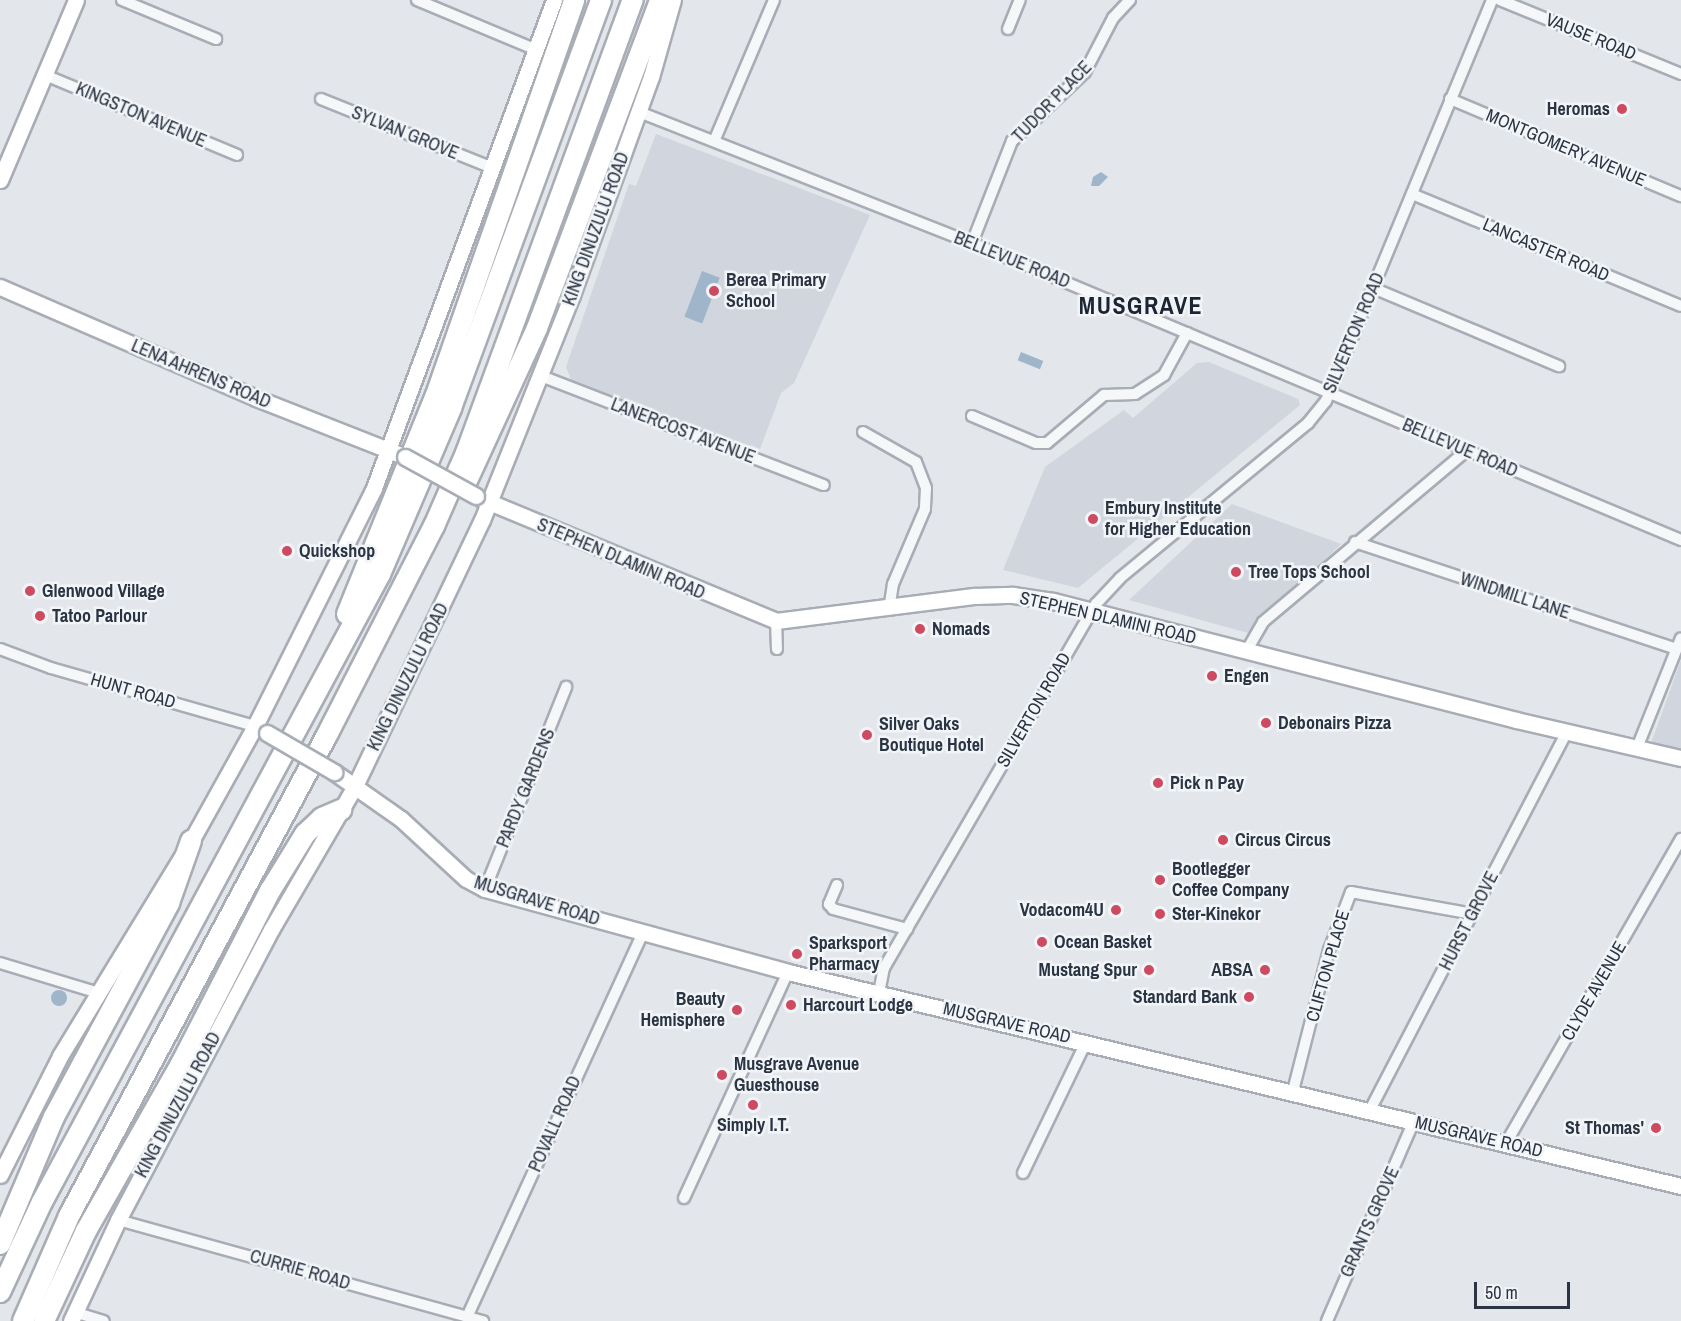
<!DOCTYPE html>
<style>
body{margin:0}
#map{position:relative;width:1681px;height:1321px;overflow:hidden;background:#e3e6eb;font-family:"Archivo Narrow",sans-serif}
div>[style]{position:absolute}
.built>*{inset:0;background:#d1d5dd}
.water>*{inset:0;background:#9eb5ca;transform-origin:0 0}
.round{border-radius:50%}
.roads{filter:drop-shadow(2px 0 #a8adb5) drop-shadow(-2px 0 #a8adb5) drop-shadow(0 2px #a8adb5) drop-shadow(0 -2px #a8adb5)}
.street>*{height:10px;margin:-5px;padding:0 5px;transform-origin:5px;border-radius:5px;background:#f5f7f9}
.secondary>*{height:15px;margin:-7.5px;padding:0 7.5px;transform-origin:7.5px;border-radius:7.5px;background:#fff}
.highway>*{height:20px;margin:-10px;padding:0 10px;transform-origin:10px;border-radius:10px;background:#fff}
.bridges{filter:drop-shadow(2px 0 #a8adb5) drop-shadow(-2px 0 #a8adb5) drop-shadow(0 2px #a8adb5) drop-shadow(0 -2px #a8adb5)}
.secondary-bridge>*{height:15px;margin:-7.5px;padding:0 7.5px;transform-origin:7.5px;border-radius:7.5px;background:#fff}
.dots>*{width:16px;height:16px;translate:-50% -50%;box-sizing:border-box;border:3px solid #f2f5f8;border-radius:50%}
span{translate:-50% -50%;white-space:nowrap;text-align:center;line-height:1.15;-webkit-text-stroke:5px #f2f5f8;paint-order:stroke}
.street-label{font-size:18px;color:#2b3443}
.poi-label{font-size:18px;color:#2b3443;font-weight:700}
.right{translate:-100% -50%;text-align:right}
.left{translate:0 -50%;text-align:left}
.district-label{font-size:24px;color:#1d2534;font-weight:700;letter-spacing:1.5px}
.scale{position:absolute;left:1474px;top:1282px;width:96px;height:27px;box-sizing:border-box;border:3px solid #2b3443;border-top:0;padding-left:8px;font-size:18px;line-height:21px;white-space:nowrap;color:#2b3443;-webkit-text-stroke:4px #f2f5f8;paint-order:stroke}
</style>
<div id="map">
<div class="built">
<div style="clip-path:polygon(656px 134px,870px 215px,794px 383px,781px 393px,760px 449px,751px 445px,748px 453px,572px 382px,566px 367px,629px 184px,636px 186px)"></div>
<div style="clip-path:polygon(1209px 362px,1298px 399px,1300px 405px,1078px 588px,1003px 570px,1045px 467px,1124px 410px,1133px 418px,1197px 363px)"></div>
<div style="clip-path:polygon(1232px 504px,1341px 544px,1248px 633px,1129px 600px)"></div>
<div style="clip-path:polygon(1681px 660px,1681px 754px,1650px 746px)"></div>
</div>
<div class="water">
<div style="clip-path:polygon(1101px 172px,1108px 177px,1099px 186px,1091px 186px,1093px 177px)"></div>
<div style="left:702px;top:271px;width:19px;height:49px;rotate:21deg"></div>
<div style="left:1021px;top:352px;width:24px;height:9px;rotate:22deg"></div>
<div class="round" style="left:51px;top:990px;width:16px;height:16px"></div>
</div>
<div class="roads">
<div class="street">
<div style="left:122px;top:0;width:102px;rotate:22.5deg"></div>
<div style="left:417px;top:0;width:127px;rotate:22.7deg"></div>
<div style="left:1500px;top:0;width:196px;rotate:22.2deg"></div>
<div style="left:1008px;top:29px;width:31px;rotate:-68deg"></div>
<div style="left:45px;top:75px;width:208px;rotate:22.6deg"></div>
<div style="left:321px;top:99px;width:182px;rotate:21.9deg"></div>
<div style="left:1450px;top:99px;width:251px;rotate:22.8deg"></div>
<div style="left:639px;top:112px;width:358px;rotate:21.5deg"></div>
<div style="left:972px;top:243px;width:769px;rotate:22.73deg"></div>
<div style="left:715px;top:139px;width:151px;rotate:-67deg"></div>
<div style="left:1412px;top:194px;width:291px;rotate:22.6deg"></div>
<div style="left:972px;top:243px;width:110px;rotate:-68.6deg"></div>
<div style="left:1012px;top:141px;width:100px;rotate:-43.4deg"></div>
<div style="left:1085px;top:72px;width:61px;rotate:-62.6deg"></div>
<div style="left:1113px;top:18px;width:25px;rotate:-47deg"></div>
<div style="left:1373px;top:288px;width:202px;rotate:22.8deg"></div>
<div style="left:541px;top:376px;width:303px;rotate:21.1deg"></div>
<div style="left:972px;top:416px;width:69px;rotate:22.9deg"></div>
<div style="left:1036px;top:443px;width:11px"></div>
<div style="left:1047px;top:443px;width:75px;rotate:-40.1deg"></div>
<div style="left:1104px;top:395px;width:31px;rotate:-2deg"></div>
<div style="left:1135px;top:394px;width:35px;rotate:-33deg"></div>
<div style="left:1164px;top:375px;width:48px;rotate:-61.3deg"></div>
<div style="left:863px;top:432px;width:61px;rotate:29.5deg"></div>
<div style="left:916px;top:462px;width:28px;rotate:69deg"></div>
<div style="left:926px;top:488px;width:21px;rotate:93deg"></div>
<div style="left:925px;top:509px;width:82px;rotate:113.1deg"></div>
<div style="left:893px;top:584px;width:24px;rotate:99deg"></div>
<div style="left:1355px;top:542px;width:338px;rotate:18.4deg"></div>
<div style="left:776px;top:621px;width:28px;rotate:88deg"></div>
<div style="left:0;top:649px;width:54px;rotate:20.4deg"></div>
<div style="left:51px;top:668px;width:212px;rotate:15.9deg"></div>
<div style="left:1247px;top:650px;width:32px;rotate:-60deg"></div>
<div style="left:1263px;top:622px;width:265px;rotate:-40.1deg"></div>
<div style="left:1637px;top:748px;width:118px;rotate:-68.2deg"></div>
<div style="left:837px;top:885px;width:21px;rotate:113deg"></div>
<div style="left:829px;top:904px;width:6px;rotate:51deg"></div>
<div style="left:833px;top:909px;width:77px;rotate:15.1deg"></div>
<div style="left:485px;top:889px;width:218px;rotate:-68.1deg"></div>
<div style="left:0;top:963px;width:103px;rotate:16.9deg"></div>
<div style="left:879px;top:993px;width:25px;rotate:-79deg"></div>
<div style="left:884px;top:968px;width:421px;rotate:-59.8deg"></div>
<div style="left:1096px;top:604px;width:35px;rotate:-47deg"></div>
<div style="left:1120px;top:578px;width:244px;rotate:-39.5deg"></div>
<div style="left:1308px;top:423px;width:28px;rotate:-51deg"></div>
<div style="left:1326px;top:401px;width:434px;rotate:-67.5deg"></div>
<div style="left:1293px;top:1091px;width:146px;rotate:-75.7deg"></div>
<div style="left:1329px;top:950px;width:62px;rotate:-69.2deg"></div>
<div style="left:1351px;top:892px;width:124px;rotate:10.2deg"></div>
<div style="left:1370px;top:1110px;width:427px;rotate:-62.5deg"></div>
<div style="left:1506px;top:1143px;width:351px;rotate:-60.1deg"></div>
<div style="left:1023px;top:1173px;width:145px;rotate:-64.3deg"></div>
<div style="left:684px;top:1198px;width:249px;rotate:-65.3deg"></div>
<div style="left:118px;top:1220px;width:379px;rotate:15.5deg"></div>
<div style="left:74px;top:1312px;width:31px;rotate:17deg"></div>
<div style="left:467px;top:1317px;width:423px;rotate:-65.4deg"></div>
<div style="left:1327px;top:1321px;width:216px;rotate:-66.5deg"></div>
</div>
<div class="secondary">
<div style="left:0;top:180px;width:195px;rotate:-67.1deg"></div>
<div style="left:0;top:287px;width:279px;rotate:23.4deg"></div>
<div style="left:256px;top:398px;width:153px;rotate:21.5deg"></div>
<div style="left:482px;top:499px;width:318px;rotate:22.5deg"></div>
<div style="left:776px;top:621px;width:201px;rotate:-7.2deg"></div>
<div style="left:975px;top:596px;width:38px;rotate:-2deg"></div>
<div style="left:1013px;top:595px;width:40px;rotate:8.5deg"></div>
<div style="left:1053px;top:601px;width:478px;rotate:14.4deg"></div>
<div style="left:1516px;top:720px;width:169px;rotate:13deg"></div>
<div style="left:334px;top:772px;width:82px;rotate:35deg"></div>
<div style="left:401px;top:819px;width:88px;rotate:42.7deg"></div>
<div style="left:466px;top:879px;width:21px;rotate:28deg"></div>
<div style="left:485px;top:889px;width:314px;rotate:15.3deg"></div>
<div style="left:788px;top:972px;width:918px;rotate:13.48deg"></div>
<div style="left:0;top:1175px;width:133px;rotate:-63.2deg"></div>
<div style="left:60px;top:1056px;width:252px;rotate:-58.6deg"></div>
<div style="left:191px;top:841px;width:132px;rotate:-60.9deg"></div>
<div style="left:255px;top:726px;width:266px;rotate:-63.4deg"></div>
<div style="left:374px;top:488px;width:520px;rotate:-69.75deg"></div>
<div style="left:71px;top:1321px;width:111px;rotate:-65deg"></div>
<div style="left:118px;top:1220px;width:330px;rotate:-62.2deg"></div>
<div style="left:272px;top:928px;width:164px;rotate:-59.7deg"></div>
<div style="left:355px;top:786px;width:295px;rotate:-64.5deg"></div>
<div style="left:482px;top:520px;width:242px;rotate:-68.2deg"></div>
<div style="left:572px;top:295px;width:232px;rotate:-70.1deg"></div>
<div style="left:651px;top:77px;width:80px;rotate:-74.1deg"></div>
</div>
<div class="highway">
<div style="left:464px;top:487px;width:175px;rotate:-65.3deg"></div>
<div style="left:537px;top:328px;width:350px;rotate:-69.4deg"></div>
<div style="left:347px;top:614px;width:236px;rotate:-67.9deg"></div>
<div style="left:436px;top:395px;width:418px;rotate:-70.7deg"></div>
<div style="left:0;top:1244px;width:138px;rotate:-67deg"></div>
<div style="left:54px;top:1117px;width:243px;rotate:-61.7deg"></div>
<div style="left:169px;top:903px;width:66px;rotate:-70.5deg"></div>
<div style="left:0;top:1292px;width:99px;rotate:-65deg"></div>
<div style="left:42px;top:1202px;width:713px;rotate:-61.71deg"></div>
<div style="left:380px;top:574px;width:181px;rotate:-66.8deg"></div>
<div style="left:451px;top:408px;width:435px;rotate:-69.8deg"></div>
<div style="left:23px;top:1321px;width:115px;rotate:-66.3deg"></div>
<div style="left:69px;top:1216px;width:546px;rotate:-61.79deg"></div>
<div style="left:327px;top:735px;width:235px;rotate:-62.9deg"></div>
<div style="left:434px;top:526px;width:80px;rotate:-66.3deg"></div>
<div style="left:466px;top:453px;width:483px;rotate:-69.8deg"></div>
<div style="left:44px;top:1321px;width:99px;rotate:-65deg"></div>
<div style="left:86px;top:1231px;width:192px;rotate:-60.4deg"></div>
<div style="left:181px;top:1064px;width:195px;rotate:-62.8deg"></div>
<div style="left:270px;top:891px;width:67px;rotate:-58.4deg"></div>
<div style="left:305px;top:834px;width:23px;rotate:-43deg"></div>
<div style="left:322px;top:818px;width:21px;rotate:-23deg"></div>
</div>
</div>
<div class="bridges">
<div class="secondary-bridge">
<div style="left:405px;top:457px;width:81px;rotate:28.8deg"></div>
<div style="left:267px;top:733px;width:78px;rotate:30.2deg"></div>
</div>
</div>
<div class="dots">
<div style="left:1622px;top:109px;background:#ce4a61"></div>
<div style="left:714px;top:291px;background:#ce4a61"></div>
<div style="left:1093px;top:519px;background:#ce4a61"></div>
<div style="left:287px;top:551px;background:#ce4a61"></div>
<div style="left:1236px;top:572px;background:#ce4a61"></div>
<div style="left:30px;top:591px;background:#ce4a61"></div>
<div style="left:40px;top:616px;background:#ce4a61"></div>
<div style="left:920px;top:629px;background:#ce4a61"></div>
<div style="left:1212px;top:676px;background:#ce4a61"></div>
<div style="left:1266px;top:723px;background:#ce4a61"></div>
<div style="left:867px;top:735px;background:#ce4a61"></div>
<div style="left:1158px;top:783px;background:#ce4a61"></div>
<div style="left:1223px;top:840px;background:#ce4a61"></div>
<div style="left:1160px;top:880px;background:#ce4a61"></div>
<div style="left:1116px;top:910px;background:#ce4a61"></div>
<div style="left:1160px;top:914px;background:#ce4a61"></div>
<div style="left:1042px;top:942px;background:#ce4a61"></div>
<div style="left:797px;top:954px;background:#ce4a61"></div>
<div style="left:1149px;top:970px;background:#ce4a61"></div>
<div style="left:1265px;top:970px;background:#ce4a61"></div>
<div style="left:1249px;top:997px;background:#ce4a61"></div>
<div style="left:791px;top:1005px;background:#ce4a61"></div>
<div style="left:737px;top:1010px;background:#ce4a61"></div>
<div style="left:722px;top:1075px;background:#ce4a61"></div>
<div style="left:753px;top:1105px;background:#ce4a61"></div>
<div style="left:1656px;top:1128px;background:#ce4a61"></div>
</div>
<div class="street-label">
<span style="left:1591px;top:37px;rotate:22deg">VAUSE ROAD</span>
<span style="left:1052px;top:102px;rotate:-46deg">TUDOR PLACE</span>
<span style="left:141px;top:115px;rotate:23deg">KINGSTON AVENUE</span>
<span style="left:405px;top:133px;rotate:22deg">SYLVAN GROVE</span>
<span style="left:1566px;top:148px;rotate:23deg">MONTGOMERY AVENUE</span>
<span style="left:596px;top:229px;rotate:-70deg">KING DINUZULU ROAD</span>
<span style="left:1546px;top:250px;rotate:23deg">LANCASTER ROAD</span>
<span style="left:1012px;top:260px;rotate:22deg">BELLEVUE ROAD</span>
<span style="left:1354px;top:333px;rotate:-67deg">SILVERTON ROAD</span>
<span style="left:201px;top:374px;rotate:23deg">LENA AHRENS ROAD</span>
<span style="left:683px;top:431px;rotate:21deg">LANERCOST AVENUE</span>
<span style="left:1460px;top:448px;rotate:23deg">BELLEVUE ROAD</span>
<span style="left:621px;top:559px;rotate:23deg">STEPHEN DLAMINI ROAD</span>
<span style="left:1515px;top:596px;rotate:18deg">WINDMILL LANE</span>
<span style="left:1108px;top:618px;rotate:13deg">STEPHEN DLAMINI ROAD</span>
<span style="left:408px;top:677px;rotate:-64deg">KING DINUZULU ROAD</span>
<span style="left:133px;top:691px;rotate:16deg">HUNT ROAD</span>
<span style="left:1034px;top:710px;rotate:-60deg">SILVERTON ROAD</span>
<span style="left:526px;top:788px;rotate:-68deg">PARDY GARDENS</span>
<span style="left:537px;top:901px;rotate:17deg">MUSGRAVE ROAD</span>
<span style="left:1469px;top:921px;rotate:-63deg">HURST GROVE</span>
<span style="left:1328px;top:966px;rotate:-74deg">CLIFTON PLACE</span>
<span style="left:1594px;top:991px;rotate:-60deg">CLYDE AVENUE</span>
<span style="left:1007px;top:1023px;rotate:13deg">MUSGRAVE ROAD</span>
<span style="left:178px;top:1105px;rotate:-62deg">KING DINUZULU ROAD</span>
<span style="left:555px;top:1124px;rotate:-66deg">POVALL ROAD</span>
<span style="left:1479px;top:1137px;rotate:13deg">MUSGRAVE ROAD</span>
<span style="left:1370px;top:1222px;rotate:-66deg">GRANTS GROVE</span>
<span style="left:300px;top:1270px;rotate:16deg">CURRIE ROAD</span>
</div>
<div class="poi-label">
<span class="right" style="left:1610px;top:109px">Heromas</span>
<span class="left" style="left:726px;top:291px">Berea Primary<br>School</span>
<span class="left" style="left:1105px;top:519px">Embury Institute<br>for Higher Education</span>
<span class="left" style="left:299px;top:551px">Quickshop</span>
<span class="left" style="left:1248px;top:572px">Tree Tops School</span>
<span class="left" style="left:42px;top:591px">Glenwood Village</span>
<span class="left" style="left:52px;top:616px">Tatoo Parlour</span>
<span class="left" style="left:932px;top:629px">Nomads</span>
<span class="left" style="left:1224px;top:676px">Engen</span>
<span class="left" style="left:1278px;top:723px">Debonairs Pizza</span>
<span class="left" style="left:879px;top:735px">Silver Oaks<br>Boutique Hotel</span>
<span class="left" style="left:1170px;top:783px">Pick n Pay</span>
<span class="left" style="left:1235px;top:840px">Circus Circus</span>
<span class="left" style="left:1172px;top:880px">Bootlegger<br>Coffee Company</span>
<span class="right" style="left:1104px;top:910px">Vodacom4U</span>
<span class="left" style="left:1172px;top:914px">Ster-Kinekor</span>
<span class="left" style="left:1054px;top:942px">Ocean Basket</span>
<span class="left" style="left:809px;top:954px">Sparksport<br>Pharmacy</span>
<span class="right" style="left:1137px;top:970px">Mustang Spur</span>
<span class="right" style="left:1253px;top:970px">ABSA</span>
<span class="right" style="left:1237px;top:997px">Standard Bank</span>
<span class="right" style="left:725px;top:1010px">Beauty<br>Hemisphere</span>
<span class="left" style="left:803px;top:1005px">Harcourt Lodge</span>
<span class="left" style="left:734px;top:1075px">Musgrave Avenue<br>Guesthouse</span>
<span style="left:753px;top:1125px">Simply I.T.</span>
<span class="right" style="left:1644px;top:1128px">St Thomas'</span>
</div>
<div class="district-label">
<span style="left:1141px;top:306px">MUSGRAVE</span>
</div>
<div class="scale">50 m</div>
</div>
